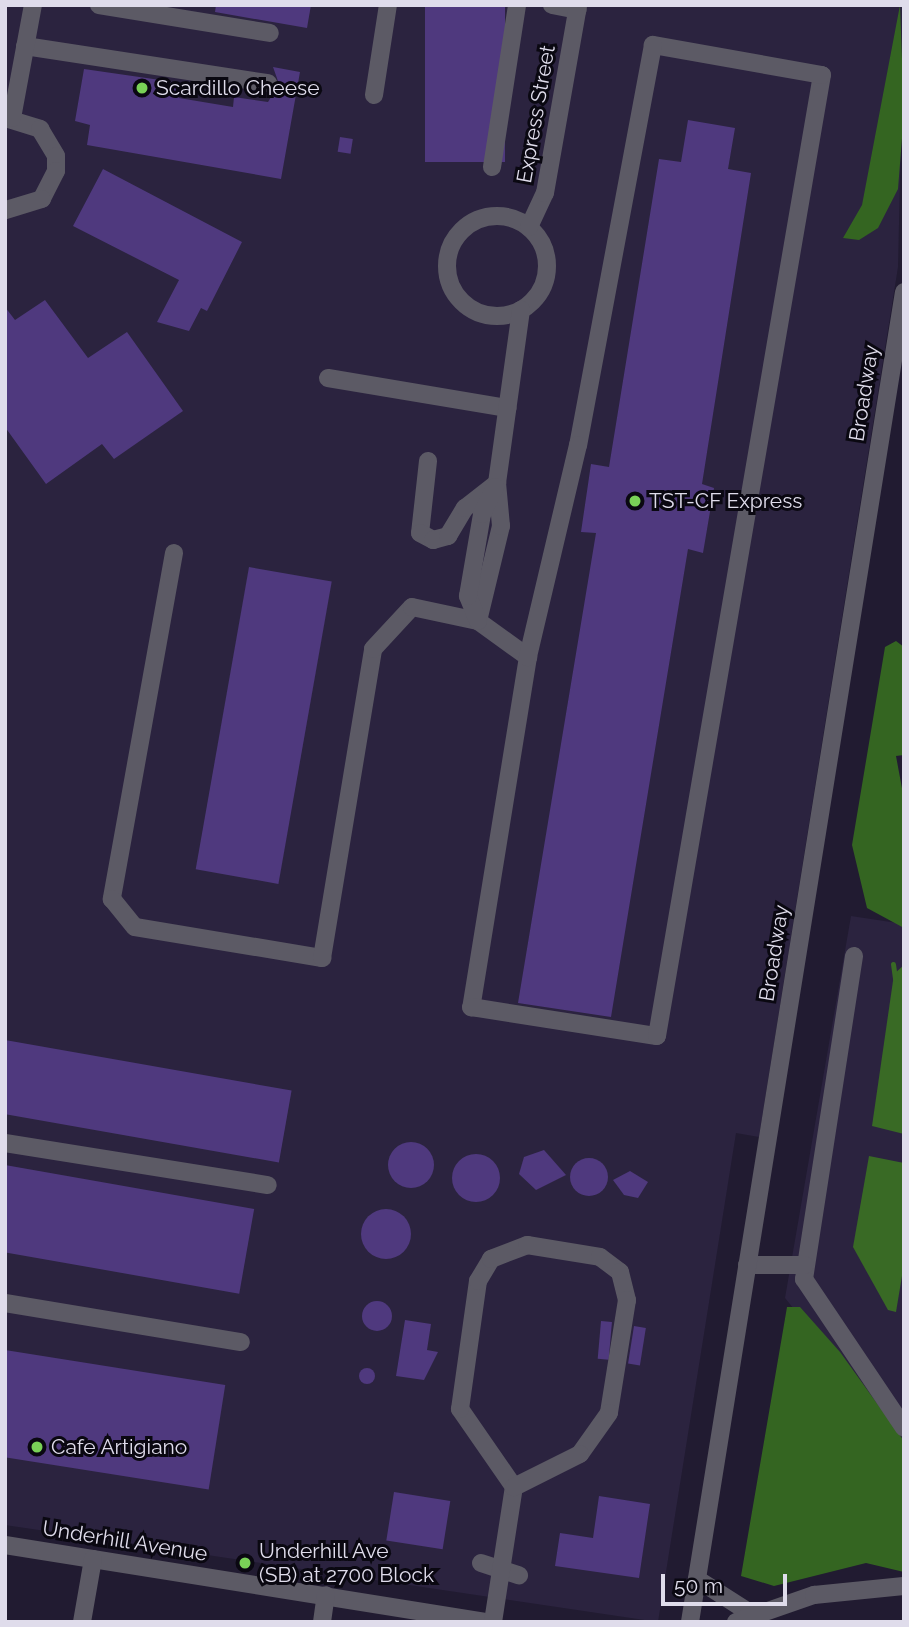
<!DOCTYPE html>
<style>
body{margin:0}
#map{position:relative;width:909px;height:1627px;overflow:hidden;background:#211b31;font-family:Raleway,sans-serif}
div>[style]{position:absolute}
.built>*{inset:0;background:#2b233f}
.forest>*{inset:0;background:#346521}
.water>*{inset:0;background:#396a25}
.stream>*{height:5px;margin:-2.5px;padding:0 2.5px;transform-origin:2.5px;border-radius:2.5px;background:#396a25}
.building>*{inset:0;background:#4f397e;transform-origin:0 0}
.round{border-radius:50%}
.minor>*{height:18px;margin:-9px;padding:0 9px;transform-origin:9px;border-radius:9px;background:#5c5a65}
.minor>.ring{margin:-9px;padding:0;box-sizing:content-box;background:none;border:18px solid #5c5a65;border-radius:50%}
.dots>*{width:19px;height:19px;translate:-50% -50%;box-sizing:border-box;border:4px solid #0a0811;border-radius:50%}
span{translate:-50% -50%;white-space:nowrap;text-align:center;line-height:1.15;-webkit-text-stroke:6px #0a0811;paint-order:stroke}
.poi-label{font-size:21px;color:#dfdceb}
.left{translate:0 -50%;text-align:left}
.street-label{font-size:21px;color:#dfdceb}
.frame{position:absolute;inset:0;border:7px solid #dfdceb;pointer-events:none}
.scale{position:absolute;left:661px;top:1574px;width:126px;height:32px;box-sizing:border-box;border:4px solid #dfdceb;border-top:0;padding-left:9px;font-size:21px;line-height:24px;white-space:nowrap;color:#dfdceb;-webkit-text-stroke:5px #0a0811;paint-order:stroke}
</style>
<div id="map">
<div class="built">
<div style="clip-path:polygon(5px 5px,904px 5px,898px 267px,759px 1137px,736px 1133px,658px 1622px,5px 1525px)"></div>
<div style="clip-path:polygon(851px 916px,904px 924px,904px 1444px,785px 1298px)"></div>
</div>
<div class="forest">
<div style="clip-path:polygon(900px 5px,904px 113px,898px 189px,878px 228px,859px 240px,843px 238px,862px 205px)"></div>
<div style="clip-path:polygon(896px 641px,904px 647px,904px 755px,896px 756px,904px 799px,904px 928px,867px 908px,852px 845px,885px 647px)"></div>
<div style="clip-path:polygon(787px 1307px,800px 1307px,840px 1352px,904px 1441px,904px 1572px,866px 1563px,774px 1586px,741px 1576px)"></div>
</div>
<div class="water">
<div style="clip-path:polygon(904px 965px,904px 1134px,872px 1126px,894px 974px)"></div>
<div style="clip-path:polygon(869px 1156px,904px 1163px,904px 1264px,896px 1312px,888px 1310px,853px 1247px)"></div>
</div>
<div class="stream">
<div style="left:893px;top:964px;width:15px;rotate:82deg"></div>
</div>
<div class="building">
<div style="clip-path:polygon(216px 5px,311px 5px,307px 28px,215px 12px)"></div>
<div style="left:425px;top:5px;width:80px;height:157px"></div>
<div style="clip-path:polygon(273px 67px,300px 72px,281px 179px,87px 145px,90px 125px,75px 121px,84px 69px,181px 83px,179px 98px,233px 107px,234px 97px,268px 102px,279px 84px)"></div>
<div style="clip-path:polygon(688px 120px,735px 128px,728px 169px,751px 173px,702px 484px,714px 488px,703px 553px,688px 549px,611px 1017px,518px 1003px,596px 533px,581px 532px,591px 464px,609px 467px,659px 159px,681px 162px)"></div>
<div style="left:340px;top:137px;width:13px;height:15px;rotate:9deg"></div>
<div style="clip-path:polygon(103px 169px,242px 242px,207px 311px,201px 308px,189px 331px,157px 322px,179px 280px,73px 226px)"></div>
<div style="clip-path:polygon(45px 300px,88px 358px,127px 332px,183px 411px,114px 459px,102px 444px,46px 484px,5px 427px,5px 307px,15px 320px)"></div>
<div style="left:249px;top:567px;width:84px;height:307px;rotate:10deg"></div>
<div style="left:5px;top:1040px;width:291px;height:73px;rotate:10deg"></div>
<div class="round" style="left:388px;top:1142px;width:46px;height:46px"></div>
<div style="clip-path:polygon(544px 1150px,566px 1175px,536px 1190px,519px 1174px,524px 1157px)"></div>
<div class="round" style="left:452px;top:1154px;width:48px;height:48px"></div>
<div class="round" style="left:570px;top:1158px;width:38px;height:38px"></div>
<div style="left:5px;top:1165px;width:253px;height:86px;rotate:10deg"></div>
<div style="clip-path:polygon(630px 1171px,648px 1182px,638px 1198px,624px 1195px,613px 1180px)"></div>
<div class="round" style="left:361px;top:1209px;width:50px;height:50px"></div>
<div class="round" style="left:362px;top:1301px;width:30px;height:30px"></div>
<div style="clip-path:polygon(405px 1320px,431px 1324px,427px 1350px,438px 1352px,424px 1380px,396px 1376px)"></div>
<div style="left:601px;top:1321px;width:11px;height:38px;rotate:5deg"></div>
<div style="left:634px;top:1326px;width:12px;height:38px;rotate:9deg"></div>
<div style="left:5px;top:1350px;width:223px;height:106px;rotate:9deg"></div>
<div class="round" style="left:359px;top:1368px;width:16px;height:16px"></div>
<div style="left:394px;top:1492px;width:57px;height:49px;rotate:9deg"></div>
<div style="clip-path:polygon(599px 1496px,650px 1504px,639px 1578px,555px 1566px,560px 1533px,593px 1538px)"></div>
</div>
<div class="minor">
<div style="left:99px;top:5px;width:173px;rotate:9.3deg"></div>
<div style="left:552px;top:5px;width:26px;rotate:11deg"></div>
<div style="left:25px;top:46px;width:246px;rotate:8.7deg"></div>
<div style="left:374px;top:95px;width:91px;rotate:-81.2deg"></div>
<div style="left:5px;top:118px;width:37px;rotate:17deg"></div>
<div style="left:40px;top:129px;width:31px;rotate:59deg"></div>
<div style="left:56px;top:156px;width:15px;rotate:90deg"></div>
<div style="left:56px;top:171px;width:31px;rotate:117deg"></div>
<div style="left:42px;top:199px;width:39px;rotate:163deg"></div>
<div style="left:12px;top:118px;width:115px;rotate:-79.5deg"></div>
<div style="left:492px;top:167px;width:164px;rotate:-81.2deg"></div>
<div class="ring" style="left:447px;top:216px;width:82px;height:82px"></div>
<div style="left:529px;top:227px;width:38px;rotate:-65deg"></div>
<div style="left:545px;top:193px;width:191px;rotate:-80deg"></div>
<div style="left:328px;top:378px;width:182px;rotate:9.5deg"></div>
<div style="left:428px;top:461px;width:72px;rotate:96.3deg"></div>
<div style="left:420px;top:533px;width:15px;rotate:28deg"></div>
<div style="left:433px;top:540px;width:16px;rotate:-15deg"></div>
<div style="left:448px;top:536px;width:33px;rotate:-59deg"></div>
<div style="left:465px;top:508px;width:41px;rotate:-38deg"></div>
<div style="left:174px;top:553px;width:352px;rotate:100.2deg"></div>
<div style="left:112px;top:899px;width:36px;rotate:51deg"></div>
<div style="left:135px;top:927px;width:190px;rotate:9.4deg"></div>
<div style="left:322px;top:958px;width:313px;rotate:-80.6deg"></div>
<div style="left:373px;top:649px;width:57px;rotate:-47.1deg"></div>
<div style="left:412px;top:607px;width:67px;rotate:12deg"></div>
<div style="left:478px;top:621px;width:62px;rotate:35.8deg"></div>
<div style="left:528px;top:657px;width:355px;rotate:99.2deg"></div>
<div style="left:471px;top:1007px;width:188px;rotate:8.9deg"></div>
<div style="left:657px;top:1036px;width:975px;rotate:-80.26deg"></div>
<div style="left:822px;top:75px;width:172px;rotate:-169.9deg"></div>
<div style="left:653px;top:45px;width:407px;rotate:100.6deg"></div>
<div style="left:578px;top:445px;width:218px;rotate:103.3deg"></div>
<div style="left:478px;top:621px;width:98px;rotate:-76.4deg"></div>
<div style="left:501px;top:526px;width:43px;rotate:-95.3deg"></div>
<div style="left:497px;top:483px;width:175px;rotate:-82.1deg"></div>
<div style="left:478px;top:621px;width:27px;rotate:-112deg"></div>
<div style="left:468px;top:596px;width:83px;rotate:-80.3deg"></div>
<div style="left:482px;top:514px;width:30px;rotate:-64deg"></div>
<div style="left:854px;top:956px;width:327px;rotate:98.8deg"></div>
<div style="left:804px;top:1279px;width:179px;rotate:56.1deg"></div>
<div style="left:5px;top:1143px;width:266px;rotate:9.1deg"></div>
<div style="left:747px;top:1265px;width:58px"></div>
<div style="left:5px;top:1303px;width:239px;rotate:9.4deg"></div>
<div style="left:5px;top:1545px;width:488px;rotate:9.1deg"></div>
<div style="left:481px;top:1563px;width:40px;rotate:18deg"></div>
<div style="left:697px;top:1579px;width:67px;rotate:32.7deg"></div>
<div style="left:82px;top:1622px;width:64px;rotate:-80.1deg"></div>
<div style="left:322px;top:1622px;width:27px;rotate:-82deg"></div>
<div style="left:493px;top:1622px;width:137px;rotate:-81.2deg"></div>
<div style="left:514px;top:1487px;width:95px;rotate:-124.7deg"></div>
<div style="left:460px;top:1409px;width:129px;rotate:-82deg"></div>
<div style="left:478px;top:1281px;width:26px;rotate:-59deg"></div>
<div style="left:491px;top:1259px;width:39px;rotate:-21deg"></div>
<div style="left:527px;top:1245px;width:74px;rotate:9.3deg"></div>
<div style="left:600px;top:1257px;width:25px;rotate:37deg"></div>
<div style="left:620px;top:1272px;width:29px;rotate:76deg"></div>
<div style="left:627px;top:1300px;width:114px;rotate:99.1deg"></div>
<div style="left:609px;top:1413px;width:50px;rotate:125.3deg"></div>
<div style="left:580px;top:1454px;width:74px;rotate:153.4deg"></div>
<div style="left:690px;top:1622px;width:1347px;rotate:-80.86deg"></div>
<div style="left:736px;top:1622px;width:83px;rotate:-19.1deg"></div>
<div style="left:814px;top:1595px;width:90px;rotate:-5.7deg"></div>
</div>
<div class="dots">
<div style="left:142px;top:88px;background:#79d157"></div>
<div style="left:635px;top:501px;background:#79d157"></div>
<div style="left:37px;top:1447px;background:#79d157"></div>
<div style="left:245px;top:1563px;background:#79d157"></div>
</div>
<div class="poi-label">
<span class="left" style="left:156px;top:88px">Scardillo Cheese</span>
<span class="left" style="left:649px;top:501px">TST-CF Express</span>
<span class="left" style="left:51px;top:1447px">Cafe Artigiano</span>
<span class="left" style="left:259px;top:1563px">Underhill Ave<br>(SB) at 2700 Block</span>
</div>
<div class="street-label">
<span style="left:536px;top:114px;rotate:-80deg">Express Street</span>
<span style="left:864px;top:393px;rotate:-81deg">Broadway</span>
<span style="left:774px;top:953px;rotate:-81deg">Broadway</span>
<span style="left:125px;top:1541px;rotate:9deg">Underhill Avenue</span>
</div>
<div class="frame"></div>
<div class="scale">50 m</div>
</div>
